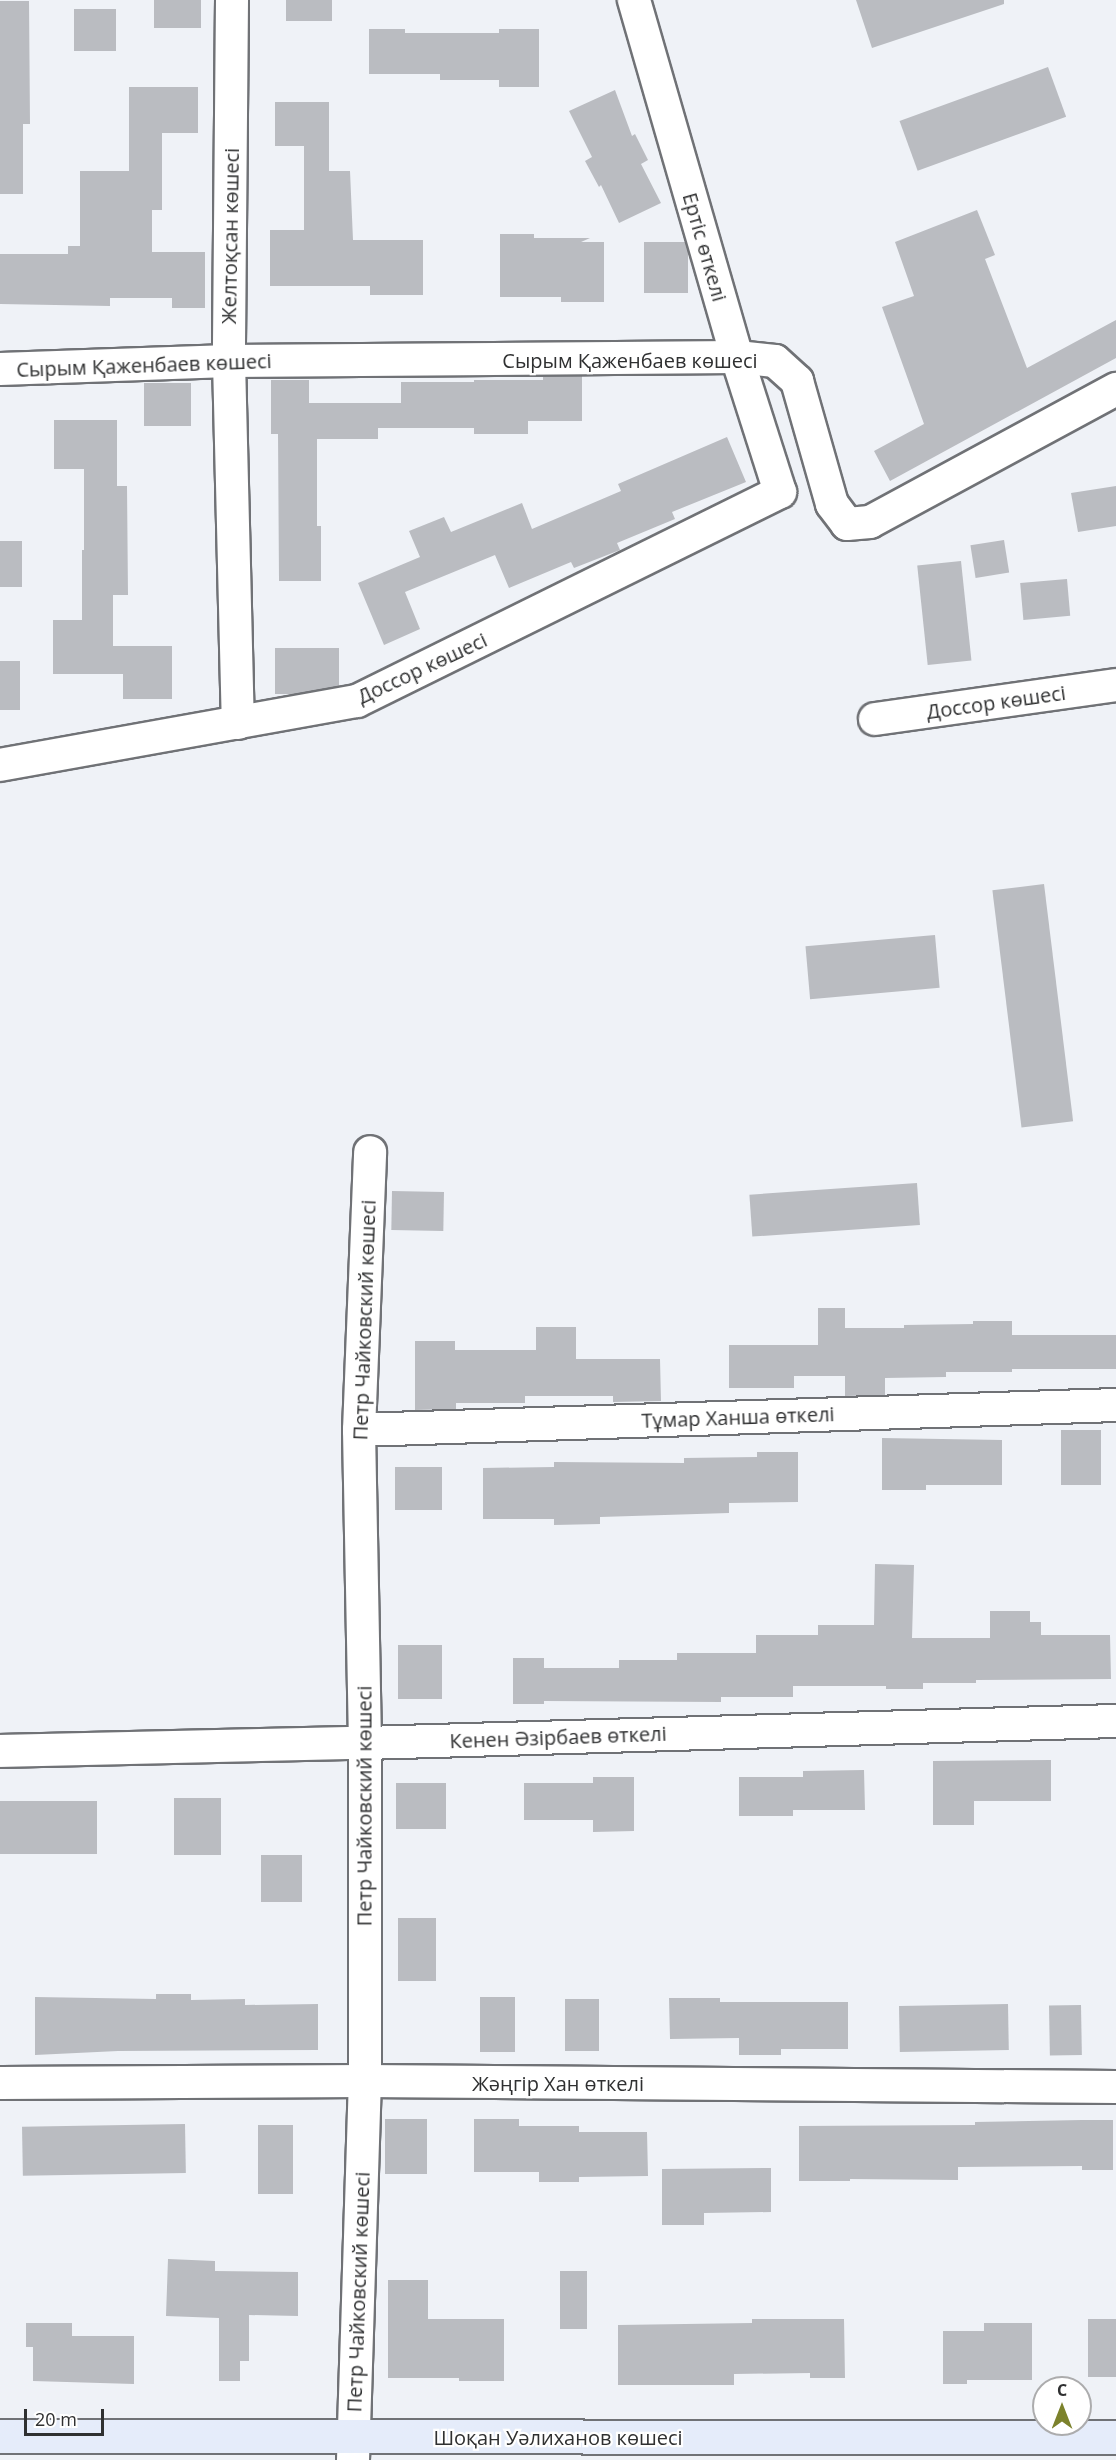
<!DOCTYPE html>
<meta charset="utf-8">
<style>
body{margin:0}
#map{position:relative;width:1116px;height:2460px;overflow:hidden;background:#eff2f7;font-family:"Open Sans",sans-serif}
div>[style]{position:absolute}
.building>*{inset:0;background:#babcc1;transform-origin:0 0}
.roads{filter:drop-shadow(2px 0 #707276) drop-shadow(-2px 0 #707276) drop-shadow(0 2px #707276) drop-shadow(0 -2px #707276)}
.street>*{height:32px;margin:-16px;padding:0 16px;transform-origin:16px;border-radius:16px;background:#fff}
.secondary>*{height:33px;margin:-16.5px;padding:0 16.5px;transform-origin:16.5px;border-radius:16.5px;background:#e5ecfa}
span{translate:-50% -50%;white-space:nowrap;text-align:center;line-height:1.15;-webkit-text-stroke:4.5px #fff;paint-order:stroke}
.street-label{font-size:20px;color:#2f3031}
.north{position:absolute;left:1032px;top:2376px;width:60px;height:60px;box-sizing:border-box;background:#fff;border:2px solid #acacad;border-radius:50%;rotate:0deg;font-size:16px;font-weight:700;line-height:24px;text-align:center;color:#2f3031}
.north::after{content:'';display:block;margin:auto;width:21px;height:27px;background:#7c822c;clip-path:polygon(50% 0,100% 100%,50% 72%,0 100%)}
.scale{position:absolute;left:24px;top:2409px;width:80px;height:27px;box-sizing:border-box;border:3px solid #2f3031;border-top:0;padding-left:8px;font-size:18px;line-height:21px;white-space:nowrap;color:#2f3031;-webkit-text-stroke:4px #fff;paint-order:stroke}
</style>
<div id="map">
<div class="building">
<div style="left:154px;top:0;width:47px;height:28px"></div>
<div style="left:286px;top:0;width:46px;height:21px"></div>
<div style="clip-path:polygon(856px 0,1004px 0,1004px 4px,872px 48px)"></div>
<div style="clip-path:polygon(0 1px,29px 1px,30px 124px,23px 124px,23px 194px,0 194px)"></div>
<div style="left:74px;top:9px;width:42px;height:42px"></div>
<div style="clip-path:polygon(369px 29px,405px 29px,405px 33px,499px 33px,499px 29px,539px 29px,539px 87px,499px 87px,499px 80px,440px 80px,440px 74px,369px 74px)"></div>
<div style="left:1048px;top:67px;width:53px;height:158px;rotate:70deg"></div>
<div style="clip-path:polygon(129px 87px,198px 87px,198px 133px,162px 133px,162px 210px,152px 210px,152px 252px,205px 252px,205px 308px,172px 308px,172px 298px,110px 298px,110px 306px,0 304px,0 254px,68px 254px,68px 246px,80px 246px,80px 171px,129px 171px)"></div>
<div style="clip-path:polygon(615px 90px,632px 136px,635px 134px,648px 160px,641px 164px,661px 203px,619px 223px,601px 185px,599px 187px,585px 161px,592px 157px,569px 111px)"></div>
<div style="clip-path:polygon(275px 102px,329px 102px,329px 171px,350px 171px,353px 240px,423px 240px,423px 295px,370px 295px,370px 286px,270px 286px,270px 230px,304px 230px,304px 146px,275px 146px)"></div>
<div style="clip-path:polygon(977px 210px,995px 255px,985px 259px,1027px 368px,1116px 320px,1116px 358px,890px 481px,874px 451px,924px 424px,882px 307px,914px 296px,895px 242px)"></div>
<div style="clip-path:polygon(500px 234px,534px 234px,534px 238px,590px 238px,581px 242px,604px 242px,604px 302px,561px 302px,561px 297px,500px 297px)"></div>
<div style="clip-path:polygon(644px 242px,685px 242px,688px 252px,688px 293px,644px 293px)"></div>
<div style="clip-path:polygon(582px 376px,582px 421px,528px 421px,528px 434px,474px 434px,474px 428px,378px 428px,378px 439px,317px 439px,317px 526px,321px 526px,321px 581px,279px 581px,278px 434px,271px 434px,271px 380px,309px 380px,309px 403px,401px 403px,401px 382px,474px 382px,474px 380px,543px 380px,543px 377px)"></div>
<div style="left:144px;top:383px;width:47px;height:43px"></div>
<div style="clip-path:polygon(54px 420px,117px 420px,117px 486px,127px 486px,128px 595px,113px 595px,113px 646px,172px 646px,172px 699px,123px 699px,123px 674px,53px 674px,53px 620px,82px 620px,82px 550px,84px 550px,84px 469px,54px 469px)"></div>
<div style="clip-path:polygon(727px 437px,746px 482px,672px 512px,675px 519px,617px 543px,620px 550px,574px 568px,571px 562px,509px 588px,495px 555px,405px 592px,420px 629px,384px 645px,358px 583px,420px 557px,409px 531px,444px 517px,451px 532px,522px 503px,532px 529px,621px 491px,618px 484px)"></div>
<div style="clip-path:polygon(1116px 486px,1116px 526px,1078px 532px,1071px 493px)"></div>
<div style="left:1004px;top:540px;width:33px;height:34px;rotate:81deg"></div>
<div style="left:0;top:541px;width:22px;height:46px"></div>
<div style="left:961px;top:561px;width:100px;height:44px;rotate:84deg"></div>
<div style="left:1067px;top:579px;width:37px;height:47px;rotate:85deg"></div>
<div style="clip-path:polygon(275px 648px,339px 648px,339px 686px,297px 694px,275px 694px)"></div>
<div style="left:0;top:661px;width:20px;height:49px"></div>
<div style="left:1044px;top:884px;width:239px;height:52px;rotate:83deg"></div>
<div style="left:935px;top:935px;width:53px;height:130px;rotate:85deg"></div>
<div style="left:917px;top:1183px;width:42px;height:168px;rotate:86deg"></div>
<div style="left:392px;top:1191px;width:52px;height:39px;rotate:1deg"></div>
<div style="clip-path:polygon(818px 1308px,845px 1308px,845px 1328px,904px 1328px,904px 1325px,973px 1324px,973px 1321px,1012px 1321px,1012px 1335px,1116px 1335px,1116px 1369px,1012px 1369px,1012px 1372px,946px 1372px,946px 1377px,885px 1378px,885px 1395px,845px 1396px,845px 1376px,794px 1376px,794px 1388px,729px 1388px,729px 1345px,818px 1345px)"></div>
<div style="clip-path:polygon(536px 1327px,576px 1327px,576px 1359px,660px 1359px,661px 1401px,613px 1402px,613px 1396px,525px 1396px,525px 1403px,456px 1403px,456px 1409px,415px 1410px,415px 1341px,455px 1341px,455px 1350px,536px 1350px)"></div>
<div style="left:1061px;top:1430px;width:40px;height:55px"></div>
<div style="clip-path:polygon(882px 1438px,1002px 1440px,1002px 1485px,926px 1485px,926px 1490px,882px 1490px)"></div>
<div style="clip-path:polygon(757px 1452px,798px 1452px,798px 1502px,729px 1503px,729px 1513px,600px 1517px,600px 1524px,554px 1525px,554px 1519px,483px 1519px,483px 1468px,554px 1467px,554px 1462px,684px 1463px,684px 1458px,757px 1457px)"></div>
<div style="left:395px;top:1467px;width:47px;height:43px"></div>
<div style="clip-path:polygon(875px 1564px,914px 1565px,912px 1638px,990px 1638px,990px 1611px,1030px 1611px,1030px 1622px,1041px 1622px,1041px 1635px,1110px 1635px,1111px 1679px,976px 1680px,976px 1683px,923px 1683px,923px 1689px,886px 1689px,886px 1686px,793px 1686px,793px 1697px,721px 1697px,721px 1702px,544px 1701px,544px 1704px,513px 1704px,513px 1658px,544px 1658px,544px 1668px,619px 1668px,619px 1660px,677px 1660px,677px 1653px,756px 1653px,756px 1635px,818px 1635px,818px 1625px,874px 1625px)"></div>
<div style="left:398px;top:1645px;width:44px;height:54px"></div>
<div style="clip-path:polygon(1051px 1760px,1051px 1801px,974px 1801px,974px 1825px,933px 1825px,933px 1761px)"></div>
<div style="clip-path:polygon(864px 1770px,865px 1810px,793px 1810px,793px 1816px,739px 1816px,739px 1777px,803px 1777px,803px 1771px)"></div>
<div style="clip-path:polygon(593px 1777px,634px 1777px,634px 1831px,593px 1832px,593px 1820px,524px 1820px,524px 1783px,593px 1783px)"></div>
<div style="left:396px;top:1783px;width:50px;height:46px"></div>
<div style="left:174px;top:1798px;width:47px;height:57px"></div>
<div style="left:97px;top:1801px;width:53px;height:97px;rotate:90deg"></div>
<div style="left:261px;top:1855px;width:41px;height:47px"></div>
<div style="left:398px;top:1918px;width:38px;height:63px"></div>
<div style="clip-path:polygon(156px 1994px,191px 1994px,191px 2000px,245px 1999px,245px 2005px,318px 2004px,318px 2050px,118px 2051px,35px 2055px,35px 1997px,156px 1999px)"></div>
<div style="left:480px;top:1997px;width:35px;height:55px"></div>
<div style="clip-path:polygon(669px 1998px,720px 1998px,720px 2002px,848px 2002px,848px 2049px,781px 2049px,781px 2055px,739px 2055px,739px 2038px,670px 2039px)"></div>
<div style="left:599px;top:1999px;width:52px;height:34px;rotate:90deg"></div>
<div style="left:1008px;top:2004px;width:46px;height:109px;rotate:89deg"></div>
<div style="left:1081px;top:2005px;width:50px;height:32px;rotate:89deg"></div>
<div style="left:385px;top:2119px;width:42px;height:55px"></div>
<div style="clip-path:polygon(474px 2119px,519px 2119px,519px 2126px,579px 2126px,579px 2132px,647px 2132px,648px 2176px,579px 2177px,579px 2182px,539px 2182px,539px 2172px,474px 2172px)"></div>
<div style="clip-path:polygon(1082px 2120px,1113px 2120px,1113px 2170px,1082px 2170px,1082px 2166px,958px 2167px,958px 2180px,850px 2179px,850px 2181px,799px 2181px,799px 2126px,975px 2125px,975px 2122px)"></div>
<div style="left:185px;top:2124px;width:49px;height:163px;rotate:89deg"></div>
<div style="left:258px;top:2125px;width:35px;height:69px"></div>
<div style="clip-path:polygon(771px 2168px,771px 2212px,704px 2213px,704px 2225px,662px 2225px,662px 2169px)"></div>
<div style="clip-path:polygon(168px 2259px,215px 2261px,215px 2271px,298px 2272px,298px 2316px,249px 2315px,249px 2361px,240px 2361px,240px 2381px,219px 2381px,219px 2318px,166px 2316px)"></div>
<div style="left:587px;top:2271px;width:58px;height:27px;rotate:90deg"></div>
<div style="clip-path:polygon(388px 2280px,428px 2280px,428px 2319px,504px 2319px,504px 2381px,459px 2381px,459px 2378px,388px 2378px)"></div>
<div style="clip-path:polygon(752px 2319px,844px 2319px,845px 2378px,810px 2378px,810px 2373px,734px 2374px,734px 2385px,618px 2385px,618px 2325px,752px 2323px)"></div>
<div style="left:1088px;top:2319px;width:28px;height:58px"></div>
<div style="clip-path:polygon(26px 2323px,72px 2323px,72px 2336px,134px 2336px,134px 2384px,33px 2381px,33px 2347px,26px 2347px)"></div>
<div style="clip-path:polygon(984px 2323px,1032px 2323px,1032px 2380px,967px 2380px,967px 2384px,943px 2384px,943px 2331px,984px 2331px)"></div>
</div>
<div class="roads">
<div class="street">
<div style="left:232px;top:0;width:361px;rotate:90.5deg"></div>
<div style="left:229px;top:361px;width:362px;rotate:88.6deg"></div>
<div style="left:0;top:369px;width:229px;rotate:-2deg"></div>
<div style="left:229px;top:361px;width:508px;rotate:-0.45deg"></div>
<div style="left:737px;top:357px;width:38px;rotate:6deg"></div>
<div style="left:775px;top:361px;width:30px;rotate:42deg"></div>
<div style="left:797px;top:381px;width:128px;rotate:74.1deg"></div>
<div style="left:832px;top:504px;width:25px;rotate:53deg"></div>
<div style="left:847px;top:524px;width:23px;rotate:-5deg"></div>
<div style="left:870px;top:522px;width:280px;rotate:-28.4deg"></div>
<div style="left:875px;top:719px;width:243px;rotate:-8deg"></div>
<div style="left:0;top:765px;width:363px;rotate:-10.2deg"></div>
<div style="left:357px;top:701px;width:472px;rotate:-26.3deg"></div>
<div style="left:780px;top:492px;width:142px;rotate:-107.7deg"></div>
<div style="left:737px;top:357px;width:372px;rotate:-106.1deg"></div>
<div style="left:359px;top:1430px;width:757px;rotate:-1.89deg"></div>
<div style="left:0;top:1751px;width:365px;rotate:-1.3deg"></div>
<div style="left:365px;top:1743px;width:751px;rotate:-1.68deg"></div>
<div style="left:0;top:2083px;width:365px;rotate:-0.3deg"></div>
<div style="left:365px;top:2081px;width:751px;rotate:0.46deg"></div>
<div style="left:353px;top:2460px;width:379px;rotate:-88.2deg"></div>
<div style="left:365px;top:2081px;width:338px;rotate:-90deg"></div>
<div style="left:365px;top:1743px;width:313px;rotate:-91.1deg"></div>
<div style="left:359px;top:1430px;width:278px;rotate:-87.7deg"></div>
</div>
<div class="secondary">
<div style="left:0;top:2436px;width:1116px;rotate:0.05deg"></div>
</div>
</div>
<div class="street-label">
<span style="left:230px;top:236px;rotate:-89deg">Желтоқсан көшесі</span>
<span style="left:705px;top:247px;rotate:74deg">Ертіс өткелі</span>
<span style="left:630px;top:360px">Сырым Қаженбаев көшесі</span>
<span style="left:144px;top:365px;rotate:-2deg">Сырым Қаженбаев көшесі</span>
<span style="left:422px;top:668px;rotate:-25deg">Доссор көшесі</span>
<span style="left:996px;top:702px;rotate:-8deg">Доссор көшесі</span>
<span style="left:364px;top:1320px;rotate:-88deg">Петр Чайковский көшесі</span>
<span style="left:738px;top:1417px;rotate:-2deg">Тұмар Ханша өткелі</span>
<span style="left:558px;top:1737px;rotate:-2deg">Кенен Әзірбаев өткелі</span>
<span style="left:364px;top:1806px;rotate:-90deg">Петр Чайковский көшесі</span>
<span style="left:558px;top:2083px">Жәңгір Хан өткелі</span>
<span style="left:358px;top:2292px;rotate:-88deg">Петр Чайковский көшесі</span>
<span style="left:558px;top:2437px">Шоқан Уәлиханов көшесі</span>
</div>
<div class="north">С</div>
<div class="scale">20 m</div>
</div>
